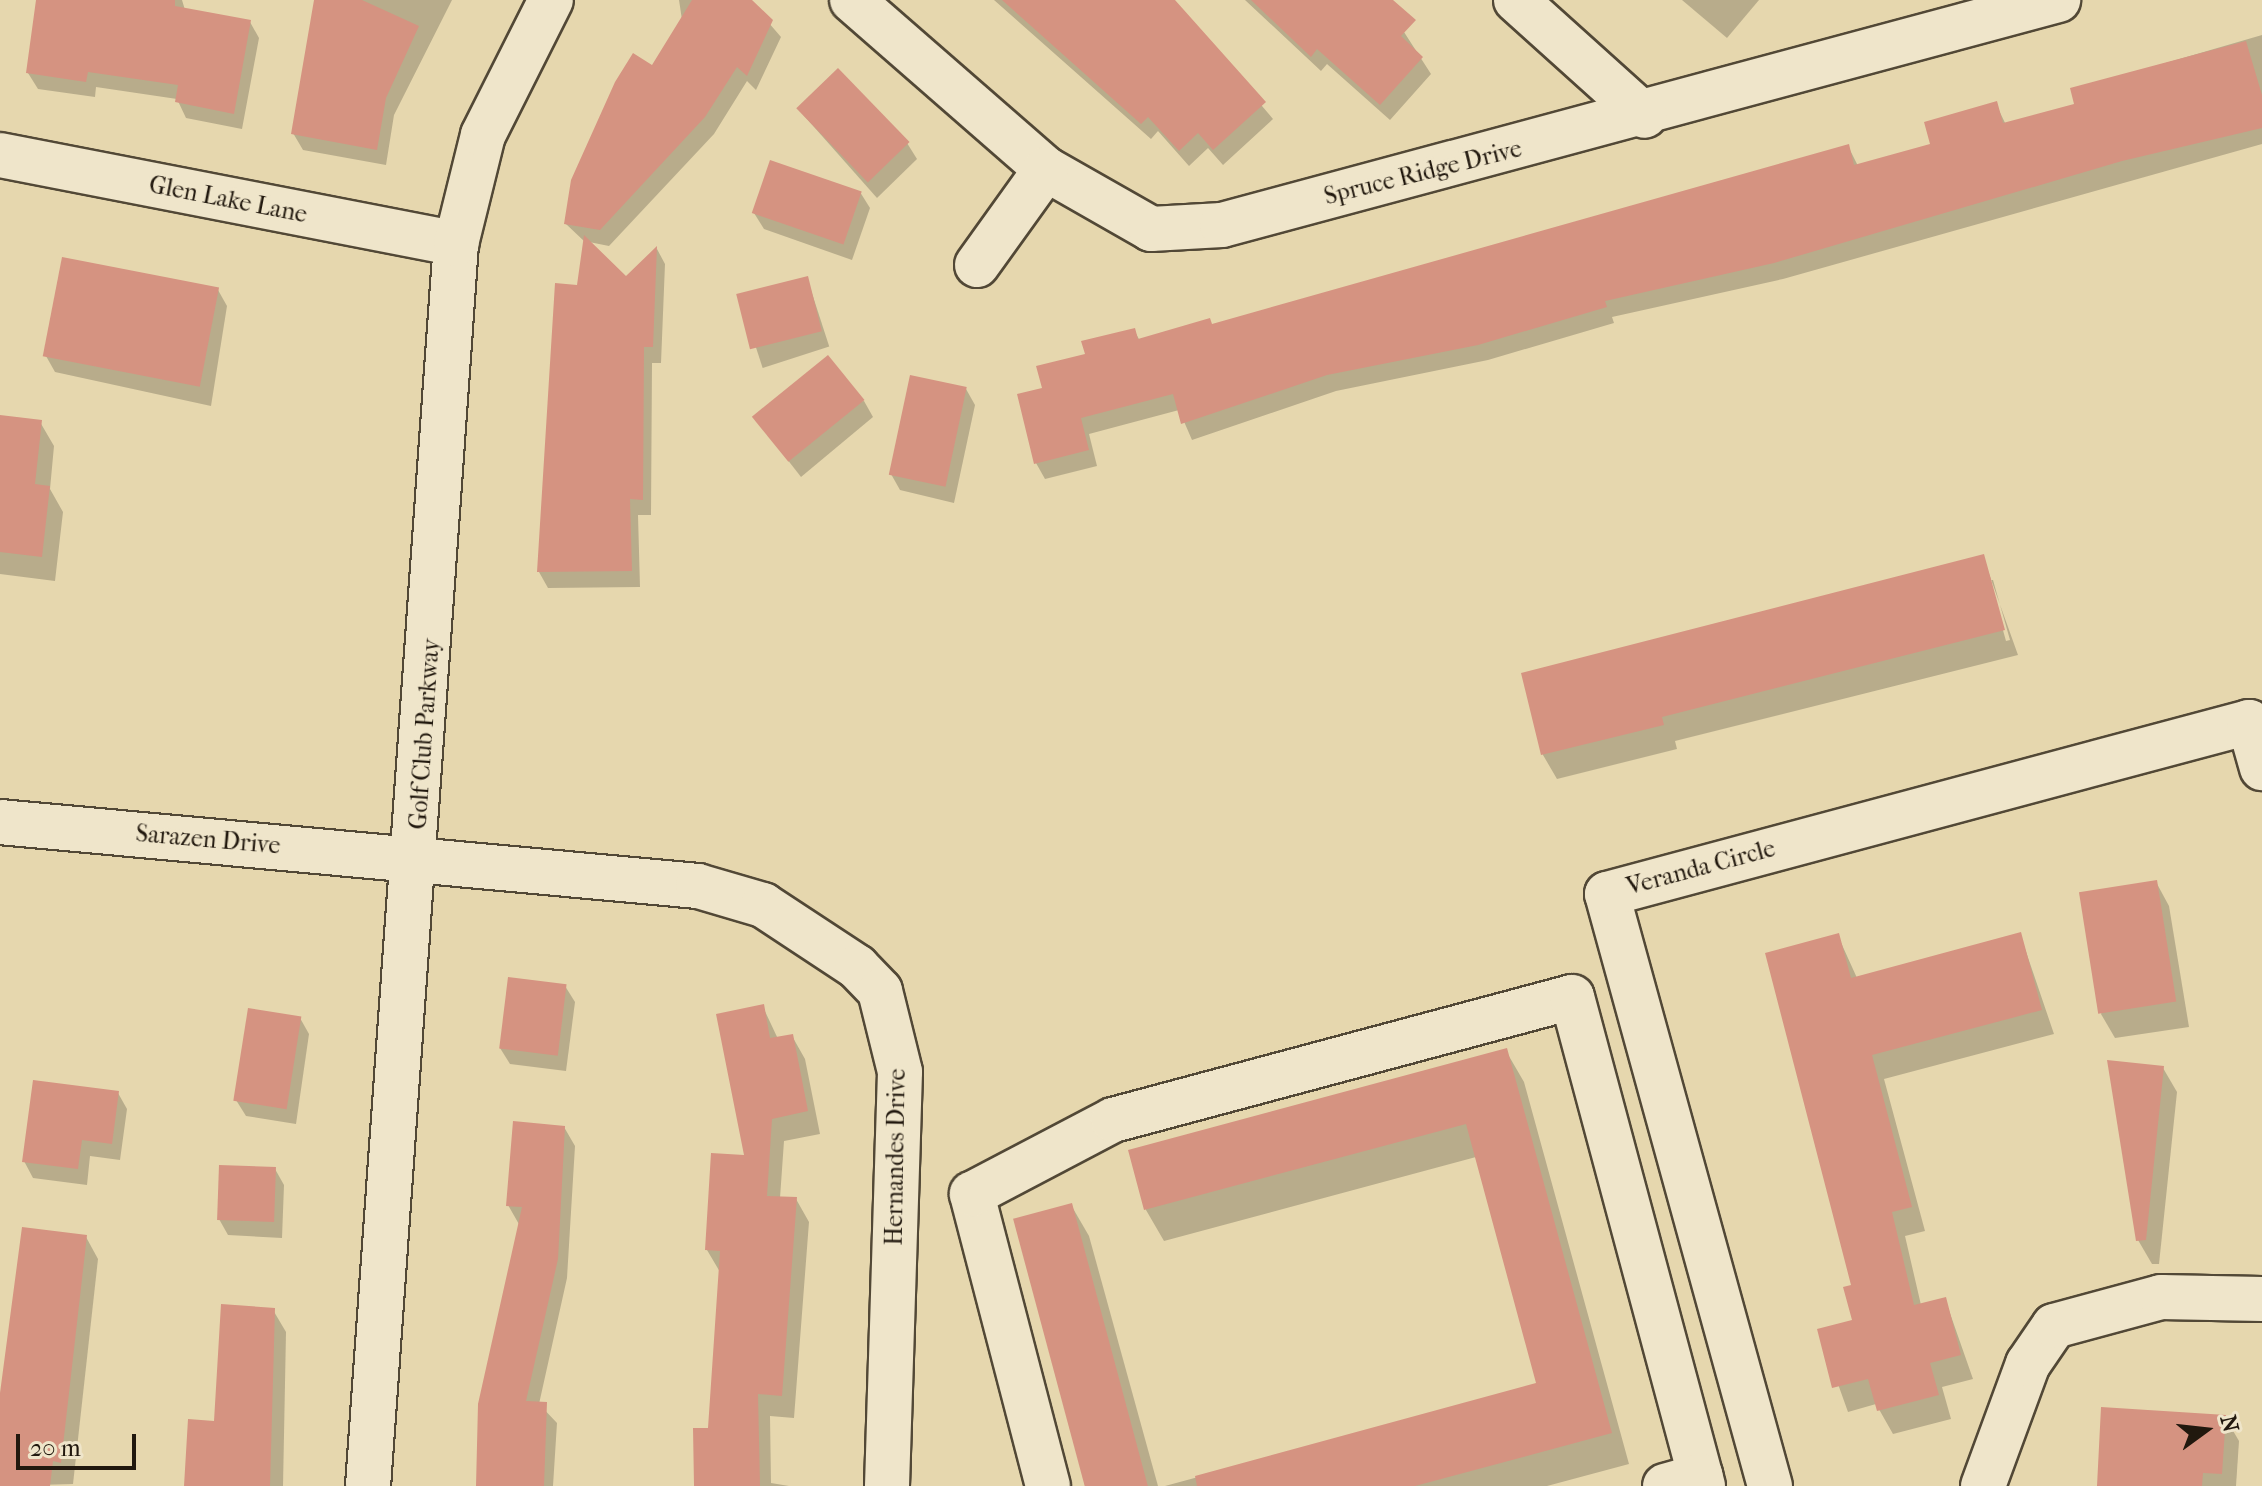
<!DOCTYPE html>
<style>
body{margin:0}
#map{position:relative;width:2262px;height:1486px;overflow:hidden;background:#e6d7ae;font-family:"IM FELL French Canon",serif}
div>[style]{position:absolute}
.shadow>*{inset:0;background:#0003;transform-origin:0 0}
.building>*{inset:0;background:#d59381;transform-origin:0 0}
.roads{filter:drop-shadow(2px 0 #524836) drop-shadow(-2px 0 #524836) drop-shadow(0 2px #524836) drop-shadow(0 -2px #524836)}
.minor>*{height:44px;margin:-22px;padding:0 22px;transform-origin:22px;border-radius:22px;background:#efe5ca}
span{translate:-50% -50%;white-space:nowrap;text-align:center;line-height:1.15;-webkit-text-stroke:6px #efe5ca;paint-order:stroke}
.street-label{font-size:24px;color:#21180e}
.north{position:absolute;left:2166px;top:1390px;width:80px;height:80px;-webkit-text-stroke:6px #efe5ca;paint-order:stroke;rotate:75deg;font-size:22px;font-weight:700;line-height:32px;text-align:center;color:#21180e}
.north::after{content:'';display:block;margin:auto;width:28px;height:36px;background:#21180e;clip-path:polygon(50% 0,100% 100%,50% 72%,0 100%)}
.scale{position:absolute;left:16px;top:1434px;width:120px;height:36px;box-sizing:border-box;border:4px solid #21180e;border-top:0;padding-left:10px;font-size:24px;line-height:28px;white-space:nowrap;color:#21180e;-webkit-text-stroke:6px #efe5ca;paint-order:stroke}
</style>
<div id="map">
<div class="shadow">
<div style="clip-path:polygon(38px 0,182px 0,185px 10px,250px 22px,259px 38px,242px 129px,186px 118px,177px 99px,96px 87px,95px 97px,38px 89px,28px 73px)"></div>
<div style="clip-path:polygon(316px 0,452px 0,394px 115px,386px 165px,303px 150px,293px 133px)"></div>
<div style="clip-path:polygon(679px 0,749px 0,781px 37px,756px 90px,747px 81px,714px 134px,609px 246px,589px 242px,626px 279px,657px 249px,665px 264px,661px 363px,652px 363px,651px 515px,638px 515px,640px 587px,548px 588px,539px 572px,585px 242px,566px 224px,682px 20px)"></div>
<div style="clip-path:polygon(994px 0,1172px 0,1273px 119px,1223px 165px,1208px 148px,1189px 166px,1158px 131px,1151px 139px)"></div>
<div style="clip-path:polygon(1245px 0,1370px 0,1404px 32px,1431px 74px,1390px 120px,1327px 64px,1321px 71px)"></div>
<div style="clip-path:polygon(1682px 0,1759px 0,1727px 38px)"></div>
<div style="clip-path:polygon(2262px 35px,2262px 144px,1783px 279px,1612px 317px,1614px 323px,1488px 360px,1336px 391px,1192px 440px,1179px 410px,1089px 434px,1097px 466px,1045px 479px,1036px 463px,1044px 389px,1134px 330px,1140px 341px,1212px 326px,1848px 146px,1858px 166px,1932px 145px,1996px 104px,2006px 125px,2077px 106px,2073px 90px)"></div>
<div style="clip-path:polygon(799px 110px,907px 143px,917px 159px,877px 198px)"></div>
<div style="clip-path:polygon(860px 192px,870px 208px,852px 260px,764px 229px,754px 213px)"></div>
<div style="left:807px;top:278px;width:72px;height:70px;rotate:72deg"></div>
<div style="clip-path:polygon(218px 290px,227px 306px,211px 406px,55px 372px,46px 356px)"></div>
<div style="clip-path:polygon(966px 389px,975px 405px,954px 503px,900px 490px,891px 474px)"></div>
<div style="clip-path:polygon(864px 401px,873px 417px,801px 477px,755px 418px)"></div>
<div style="clip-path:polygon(0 417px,40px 422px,54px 446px,50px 489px,63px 512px,55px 581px,0 574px)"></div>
<div style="clip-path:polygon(evenodd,1983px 557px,2018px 655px,1675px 741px,1677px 749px,1557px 779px,1543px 755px,1524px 675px,1983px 557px,1989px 580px,1993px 580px,2010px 640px,2006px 641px,1989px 580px)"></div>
<div style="clip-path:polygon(2156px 882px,2169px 906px,2189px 1027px,2115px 1038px,2101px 1014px)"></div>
<div style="clip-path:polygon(2020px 934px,2054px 1034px,1884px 1079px,1925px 1231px,1905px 1236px,1921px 1305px,1945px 1299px,1973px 1379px,1942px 1387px,1951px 1419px,1893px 1434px,1876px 1404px,1848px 1412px,1819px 1331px,1855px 1322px,1838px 936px,1857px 978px)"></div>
<div style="clip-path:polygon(565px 986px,575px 1002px,566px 1071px,510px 1064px,500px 1048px)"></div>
<div style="clip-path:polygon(763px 1007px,778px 1039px,792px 1036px,805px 1059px,820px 1134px,784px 1141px,780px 1198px,796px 1199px,809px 1222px,794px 1418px,770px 1416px,771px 1483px,789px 1486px,695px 1486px,710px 1430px,720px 1272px,707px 1250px,747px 1157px)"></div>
<div style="clip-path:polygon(300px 1018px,309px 1034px,296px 1124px,246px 1116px,236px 1100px)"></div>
<div style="clip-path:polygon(1506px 1051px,1524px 1082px,1629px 1464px,1547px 1486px,1165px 1486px,1538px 1385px,1476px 1157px,1164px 1241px,1146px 1210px,1131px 1151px)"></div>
<div style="clip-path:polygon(2163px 1068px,2177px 1092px,2159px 1264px,2152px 1264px,2138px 1240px)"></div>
<div style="clip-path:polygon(118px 1093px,127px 1109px,120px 1160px,90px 1156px,87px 1185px,33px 1178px,24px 1161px)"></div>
<div style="clip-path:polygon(564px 1127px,575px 1146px,567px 1278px,539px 1404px,557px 1423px,553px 1486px,477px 1486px,520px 1226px,508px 1205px)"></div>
<div style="clip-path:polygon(275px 1169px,284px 1185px,282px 1238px,228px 1235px,219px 1219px)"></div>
<div style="clip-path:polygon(1071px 1205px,1089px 1236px,1158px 1486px,1087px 1486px)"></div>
<div style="clip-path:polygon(86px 1237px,98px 1259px,73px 1484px,0 1486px,0 1424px)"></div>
<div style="clip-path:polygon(273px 1310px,286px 1332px,283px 1486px,186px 1486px)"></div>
<div style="clip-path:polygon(2225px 1417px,2239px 1441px,2236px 1486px,2099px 1486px)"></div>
</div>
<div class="building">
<div style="clip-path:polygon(36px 0,175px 0,175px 6px,251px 20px,234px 114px,175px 102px,178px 85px,88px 72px,86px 82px,26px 73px)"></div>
<div style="clip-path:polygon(314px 0,362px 0,419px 26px,386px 98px,377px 150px,291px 134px)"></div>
<div style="clip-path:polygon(692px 0,752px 0,773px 20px,747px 76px,737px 67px,705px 117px,600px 230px,564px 224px,571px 180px,615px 82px,633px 53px,652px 65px)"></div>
<div style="clip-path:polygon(1002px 0,1175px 0,1266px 102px,1213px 150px,1198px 133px,1179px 151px,1148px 117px,1141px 124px)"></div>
<div style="clip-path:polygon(1251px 0,1393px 0,1416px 20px,1401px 36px,1423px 57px,1380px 105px,1317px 49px,1311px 57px)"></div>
<div style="clip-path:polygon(2246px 41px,2262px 95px,2262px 128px,2122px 161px,1774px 263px,1605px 301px,1607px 307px,1478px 345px,1327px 375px,1181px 424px,1173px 394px,1081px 418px,1089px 450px,1034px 464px,1017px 394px,1042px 388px,1036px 366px,1085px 354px,1081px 341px,1135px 328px,1138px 339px,1210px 318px,1212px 324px,1849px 144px,1854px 165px,1930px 144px,1924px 122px,1997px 101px,2003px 123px,2074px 104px,2070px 88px)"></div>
<div style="left:838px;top:68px;width:103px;height:58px;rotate:46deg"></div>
<div style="left:770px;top:160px;width:97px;height:56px;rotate:19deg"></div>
<div style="clip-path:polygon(584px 235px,626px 276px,657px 246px,653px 347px,644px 347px,643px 500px,630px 499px,632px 571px,537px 572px,555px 283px,577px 285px)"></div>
<div style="left:62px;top:257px;width:160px;height:101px;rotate:11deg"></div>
<div style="left:808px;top:276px;width:57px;height:74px;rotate:76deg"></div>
<div style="left:828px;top:355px;width:58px;height:98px;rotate:51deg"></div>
<div style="left:910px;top:375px;width:58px;height:102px;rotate:12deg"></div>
<div style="clip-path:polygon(0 415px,42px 420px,35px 484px,50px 486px,42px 557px,0 552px)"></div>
<div style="clip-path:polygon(1984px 554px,2005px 630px,1662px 717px,1664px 725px,1541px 755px,1521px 673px)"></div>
<div style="left:2157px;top:880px;width:123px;height:79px;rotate:81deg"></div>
<div style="clip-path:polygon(2021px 932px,2042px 1010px,1872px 1055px,1912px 1207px,1892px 1212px,1914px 1305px,1946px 1297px,1961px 1355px,1930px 1363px,1939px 1395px,1877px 1411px,1868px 1379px,1832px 1388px,1817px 1329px,1852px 1320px,1843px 1287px,1851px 1285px,1765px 953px,1839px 933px,1851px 978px)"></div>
<div style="left:508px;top:977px;width:59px;height:72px;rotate:7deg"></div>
<div style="clip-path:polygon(764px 1004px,770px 1038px,793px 1034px,808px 1111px,772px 1119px,767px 1196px,797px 1197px,782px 1396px,758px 1394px,760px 1486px,694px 1486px,693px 1428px,708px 1428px,720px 1251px,705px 1250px,711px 1153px,744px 1155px,716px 1014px)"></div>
<div style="left:248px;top:1008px;width:54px;height:94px;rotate:9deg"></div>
<div style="clip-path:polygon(1507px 1048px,1612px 1433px,1415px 1486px,1197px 1486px,1195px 1476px,1536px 1383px,1466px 1124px,1144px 1210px,1128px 1150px)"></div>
<div style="clip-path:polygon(2107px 1060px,2164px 1066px,2146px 1240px,2136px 1241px)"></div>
<div style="clip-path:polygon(33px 1080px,119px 1091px,112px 1144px,82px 1140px,78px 1169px,22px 1162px)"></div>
<div style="clip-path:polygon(513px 1121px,565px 1126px,558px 1259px,526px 1401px,547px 1402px,544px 1486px,476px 1486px,478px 1404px,522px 1207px,506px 1206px)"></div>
<div style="left:219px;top:1165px;width:57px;height:55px;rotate:2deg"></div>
<div style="left:1072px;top:1203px;width:294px;height:61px;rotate:75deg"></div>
<div style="clip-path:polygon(22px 1227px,87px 1235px,61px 1463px,53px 1461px,50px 1486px,0 1486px,0 1393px)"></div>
<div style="clip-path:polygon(221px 1304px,275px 1308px,270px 1486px,184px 1486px,188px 1419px,214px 1421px)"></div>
<div style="clip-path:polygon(2101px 1407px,2226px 1415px,2222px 1474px,2203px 1473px,2202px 1486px,2097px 1486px)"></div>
</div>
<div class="roads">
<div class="minor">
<div style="left:852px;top:0;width:257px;rotate:41.1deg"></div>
<div style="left:1046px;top:169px;width:121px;rotate:29.7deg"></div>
<div style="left:1151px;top:229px;width:71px;rotate:-3.2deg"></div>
<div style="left:1222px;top:225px;width:866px;rotate:-15.06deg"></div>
<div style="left:1516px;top:0;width:173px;rotate:42deg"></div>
<div style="left:0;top:155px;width:465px;rotate:11deg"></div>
<div style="left:977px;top:265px;width:118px;rotate:-54.3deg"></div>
<div style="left:0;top:822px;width:701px;rotate:5.24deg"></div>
<div style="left:698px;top:886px;width:68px;rotate:16.3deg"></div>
<div style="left:763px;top:905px;width:113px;rotate:33.4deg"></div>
<div style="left:857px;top:967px;width:33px;rotate:46deg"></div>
<div style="left:880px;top:991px;width:83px;rotate:76.1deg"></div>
<div style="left:900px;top:1072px;width:414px;rotate:91.8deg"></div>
<div style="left:368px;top:1486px;width:1245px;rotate:-85.95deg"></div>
<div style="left:456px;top:244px;width:112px;rotate:-76.1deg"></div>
<div style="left:483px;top:135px;width:151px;rotate:-63.3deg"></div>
<div style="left:1048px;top:1486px;width:302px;rotate:-104.6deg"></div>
<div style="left:972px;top:1194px;width:159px;rotate:-27.7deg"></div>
<div style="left:1113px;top:1120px;width:475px;rotate:-15deg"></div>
<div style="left:1572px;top:997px;width:506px;rotate:75deg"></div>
<div style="left:1665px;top:1486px;width:37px;rotate:-16deg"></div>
<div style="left:1770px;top:1486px;width:614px;rotate:-105.39deg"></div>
<div style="left:1607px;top:894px;width:665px;rotate:-15deg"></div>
<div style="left:2249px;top:722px;width:48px;rotate:74.2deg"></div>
<div style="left:1983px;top:1486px;width:130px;rotate:-69.8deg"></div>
<div style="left:2028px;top:1364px;width:46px;rotate:-55.6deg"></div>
<div style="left:2054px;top:1326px;width:111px;rotate:-15.2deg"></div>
<div style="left:2161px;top:1297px;width:101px;rotate:1.1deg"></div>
</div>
</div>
<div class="street-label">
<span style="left:1423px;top:173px;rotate:-14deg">Spruce Ridge Drive</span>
<span style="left:228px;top:200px;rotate:11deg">Glen Lake Lane</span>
<span style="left:425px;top:734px;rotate:-86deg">Golf Club Parkway</span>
<span style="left:208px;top:840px;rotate:5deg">Sarazen Drive</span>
<span style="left:1701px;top:868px;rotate:-15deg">Veranda Circle</span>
<span style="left:896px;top:1157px;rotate:-89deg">Hernandes Drive</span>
</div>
<div class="north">N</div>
<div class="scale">20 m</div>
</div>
